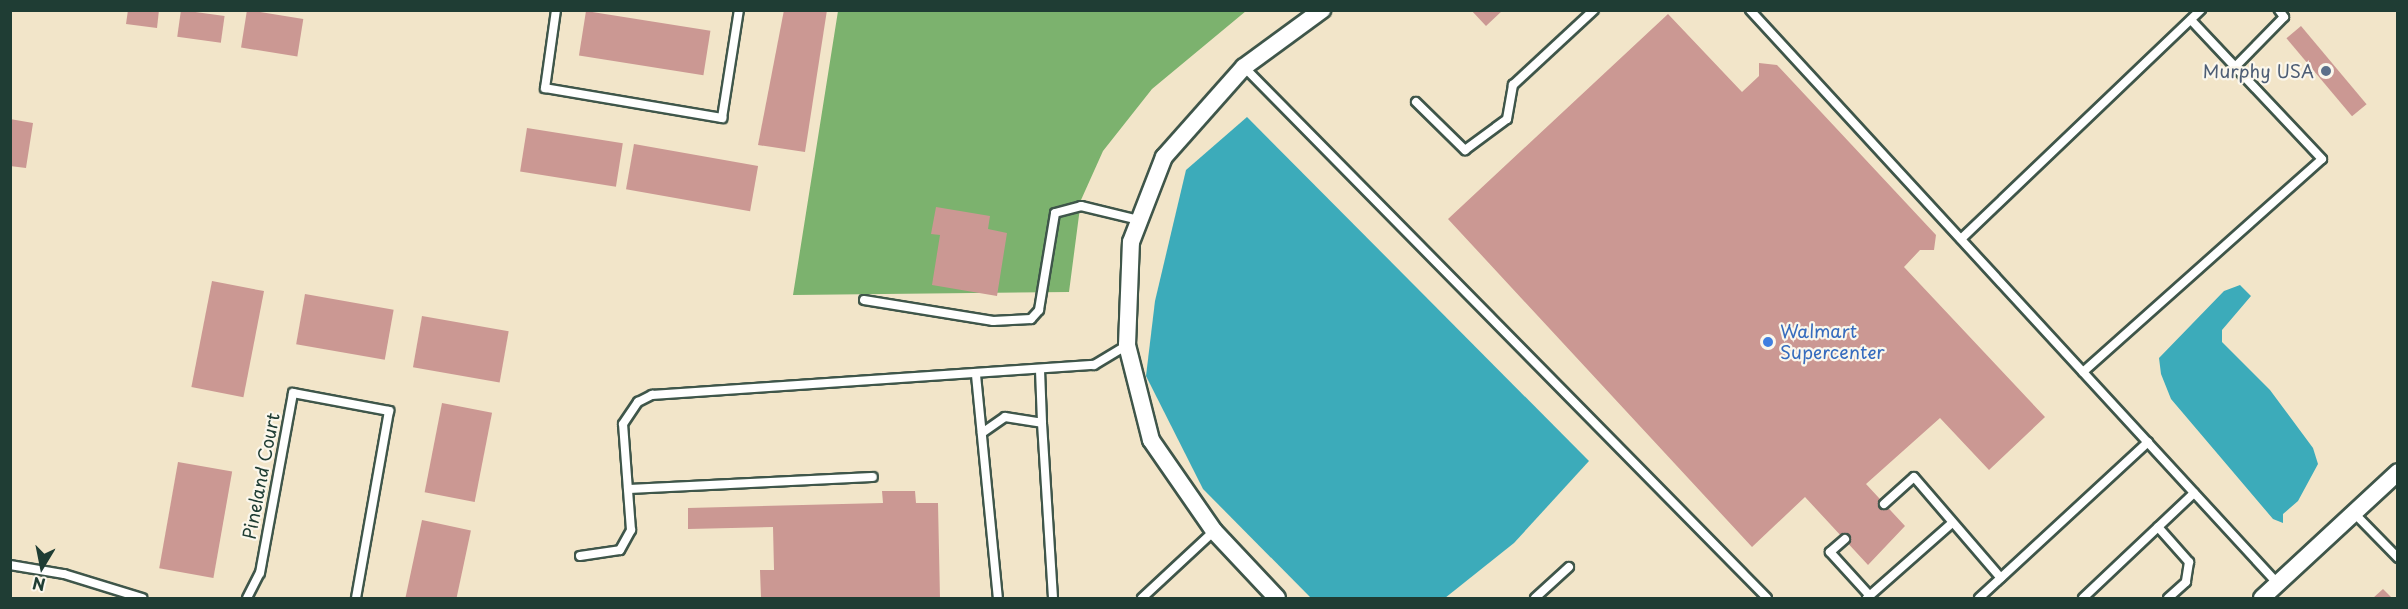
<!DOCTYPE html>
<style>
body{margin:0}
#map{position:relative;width:2408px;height:609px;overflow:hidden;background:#f2e5c9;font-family:"Playpen Sans",sans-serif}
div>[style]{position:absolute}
.forest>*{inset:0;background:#7cb26e}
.water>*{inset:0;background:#3cabba}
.building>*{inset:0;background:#cb9893;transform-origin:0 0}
.roads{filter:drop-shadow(2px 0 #3f564a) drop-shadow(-2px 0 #3f564a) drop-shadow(0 2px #3f564a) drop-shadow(0 -2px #3f564a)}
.service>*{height:8px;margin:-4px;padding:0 4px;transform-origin:4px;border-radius:4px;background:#fff}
.minor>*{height:16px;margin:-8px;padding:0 8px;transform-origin:8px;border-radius:8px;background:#fff}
.dots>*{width:16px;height:16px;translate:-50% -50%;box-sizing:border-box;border:3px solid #fbf7ec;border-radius:50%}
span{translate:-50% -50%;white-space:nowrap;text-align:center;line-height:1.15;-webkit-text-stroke:4.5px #fbf7ec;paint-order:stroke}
.service-label{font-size:18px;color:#4e5e75}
.right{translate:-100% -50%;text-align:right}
.shop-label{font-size:18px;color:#366cbe}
.left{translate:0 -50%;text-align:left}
.street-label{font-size:18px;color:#1f3d34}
.frame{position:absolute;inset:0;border:12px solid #1f3d34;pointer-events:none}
.north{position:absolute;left:12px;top:537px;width:60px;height:60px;-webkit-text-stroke:4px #fbf7ec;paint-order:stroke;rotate:190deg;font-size:16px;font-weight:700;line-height:24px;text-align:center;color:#1f3d34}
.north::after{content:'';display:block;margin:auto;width:21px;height:27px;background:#1f3d34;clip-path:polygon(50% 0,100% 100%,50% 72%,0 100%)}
</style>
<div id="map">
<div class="forest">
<div style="clip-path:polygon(838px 11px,1246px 11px,1152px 89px,1103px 151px,1081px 200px,1069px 292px,793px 295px)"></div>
</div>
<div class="water">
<div style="clip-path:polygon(1247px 117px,1589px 461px,1514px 543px,1445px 598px,1311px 598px,1203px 489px,1146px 376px,1155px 301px,1186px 170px)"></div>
<div style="clip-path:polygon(2240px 285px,2251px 296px,2222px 330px,2222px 342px,2270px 390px,2313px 448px,2318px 464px,2298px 501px,2283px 514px,2283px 523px,2273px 519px,2171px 399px,2161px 374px,2159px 358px,2224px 291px)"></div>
</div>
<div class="building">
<div style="clip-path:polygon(128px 10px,159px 10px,157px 28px,126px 24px)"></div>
<div style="left:181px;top:10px;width:44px;height:27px;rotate:8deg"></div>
<div style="left:247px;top:10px;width:57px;height:38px;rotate:9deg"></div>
<div style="clip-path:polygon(784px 10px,827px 10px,805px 152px,758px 145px)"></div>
<div style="clip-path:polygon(1471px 10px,1503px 10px,1486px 26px)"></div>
<div style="left:586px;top:11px;width:126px;height:45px;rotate:9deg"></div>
<div style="clip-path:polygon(1668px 14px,1742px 92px,1759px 76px,1759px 63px,1777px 65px,1936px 235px,1934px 250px,1920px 250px,1904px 267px,2045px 417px,1989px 470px,1940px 418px,1866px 484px,1905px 526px,1868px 565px,1805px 497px,1752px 547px,1448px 219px)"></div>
<div style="left:2301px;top:26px;width:102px;height:19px;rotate:50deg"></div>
<div style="clip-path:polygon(10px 119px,33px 123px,26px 168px,10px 166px)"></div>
<div style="left:527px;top:128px;width:97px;height:44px;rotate:9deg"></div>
<div style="left:634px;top:144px;width:126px;height:46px;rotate:10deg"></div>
<div style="clip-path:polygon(936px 207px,990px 216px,988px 229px,1007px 233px,997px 296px,932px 285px,940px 235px,931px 234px)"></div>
<div style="left:212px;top:281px;width:53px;height:108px;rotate:11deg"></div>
<div style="left:305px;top:294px;width:90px;height:51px;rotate:10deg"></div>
<div style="left:422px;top:316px;width:88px;height:52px;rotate:10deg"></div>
<div style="left:442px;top:403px;width:51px;height:91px;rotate:11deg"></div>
<div style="left:178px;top:462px;width:55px;height:108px;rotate:10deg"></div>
<div style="clip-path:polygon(882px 491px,915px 491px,916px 503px,938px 503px,940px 598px,761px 598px,760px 570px,774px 570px,773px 527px,688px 529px,688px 508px,883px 503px)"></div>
<div style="left:422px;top:520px;width:50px;height:80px;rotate:12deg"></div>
<div style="clip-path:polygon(2383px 589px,2392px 598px,2373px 598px)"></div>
</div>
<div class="roads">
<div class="service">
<div style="left:556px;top:10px;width:79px;rotate:98deg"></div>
<div style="left:545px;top:88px;width:180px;rotate:9.6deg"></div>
<div style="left:722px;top:118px;width:109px;rotate:-81.1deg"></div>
<div style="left:1750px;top:10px;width:780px;rotate:47.39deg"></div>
<div style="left:1244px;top:67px;width:745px;rotate:45.43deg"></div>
<div style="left:2235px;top:67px;width:70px;rotate:-45.6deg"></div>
<div style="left:2284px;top:17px;width:9px;rotate:-126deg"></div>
<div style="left:1416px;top:102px;width:69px;rotate:44.4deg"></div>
<div style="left:1465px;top:150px;width:52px;rotate:-36.4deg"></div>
<div style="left:1507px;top:119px;width:35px;rotate:-80deg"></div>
<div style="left:1513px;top:85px;width:110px;rotate:-42.8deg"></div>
<div style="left:1961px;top:239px;width:332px;rotate:-43.7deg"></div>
<div style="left:864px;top:300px;width:131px;rotate:9.2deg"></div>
<div style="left:993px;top:321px;width:38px;rotate:-3deg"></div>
<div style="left:1031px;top:319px;width:12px;rotate:-48deg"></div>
<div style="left:1039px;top:310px;width:98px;rotate:-80.6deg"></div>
<div style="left:1055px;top:213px;width:27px;rotate:-15deg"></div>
<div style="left:1081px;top:206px;width:60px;rotate:13.6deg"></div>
<div style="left:1040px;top:370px;width:53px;rotate:87.8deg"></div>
<div style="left:2083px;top:372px;width:320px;rotate:-41.7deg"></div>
<div style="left:2322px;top:159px;width:191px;rotate:-133.3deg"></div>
<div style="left:976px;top:375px;width:224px;rotate:84.4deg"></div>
<div style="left:982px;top:433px;width:28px;rotate:-35deg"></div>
<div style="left:1005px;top:417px;width:37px;rotate:9deg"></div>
<div style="left:1042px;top:423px;width:175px;rotate:86.4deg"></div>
<div style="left:628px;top:489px;width:245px;rotate:-2.8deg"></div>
<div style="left:1884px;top:504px;width:40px;rotate:-42deg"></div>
<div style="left:1914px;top:477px;width:133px;rotate:49.3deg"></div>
<div style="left:2354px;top:513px;width:63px;rotate:45.6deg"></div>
<div style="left:2158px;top:527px;width:47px;rotate:48.5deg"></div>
<div style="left:2189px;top:562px;width:20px;rotate:99deg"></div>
<div style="left:2186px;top:582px;width:24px;rotate:138deg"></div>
<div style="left:1845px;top:539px;width:20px;rotate:139deg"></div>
<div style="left:1830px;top:552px;width:59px;rotate:47.7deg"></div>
<div style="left:580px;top:556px;width:40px;rotate:-8.5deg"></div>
<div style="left:620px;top:550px;width:23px;rotate:-61deg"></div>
<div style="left:631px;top:530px;width:106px;rotate:-94.3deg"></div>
<div style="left:623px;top:424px;width:27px;rotate:-56deg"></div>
<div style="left:638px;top:402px;width:16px;rotate:-27deg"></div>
<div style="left:652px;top:395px;width:443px;rotate:-3.9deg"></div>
<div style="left:1094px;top:365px;width:39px;rotate:-31deg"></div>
<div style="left:10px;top:565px;width:55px;rotate:9.5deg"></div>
<div style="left:64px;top:574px;width:82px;rotate:17.1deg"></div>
<div style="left:247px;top:598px;width:28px;rotate:-63deg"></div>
<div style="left:260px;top:573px;width:183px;rotate:-79.6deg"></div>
<div style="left:293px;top:393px;width:98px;rotate:10.6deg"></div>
<div style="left:389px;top:411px;width:190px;rotate:100deg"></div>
<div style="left:1142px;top:598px;width:98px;rotate:-42.9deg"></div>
<div style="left:1535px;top:598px;width:46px;rotate:-42.4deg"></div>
<div style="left:1867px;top:598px;width:113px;rotate:-41.4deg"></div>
<div style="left:1979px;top:598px;width:230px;rotate:-42.7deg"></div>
<div style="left:2083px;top:598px;width:153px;rotate:-43.4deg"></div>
</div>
<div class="minor">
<div style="left:1277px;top:598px;width:92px;rotate:-133.2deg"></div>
<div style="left:1214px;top:531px;width:111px;rotate:-124.7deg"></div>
<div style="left:1151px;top:440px;width:98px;rotate:-104.2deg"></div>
<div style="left:1127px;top:345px;width:103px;rotate:-87.8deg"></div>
<div style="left:1131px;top:242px;width:91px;rotate:-68.8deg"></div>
<div style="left:1164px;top:157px;width:120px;rotate:-48.4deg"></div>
<div style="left:1244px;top:67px;width:97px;rotate:-36.2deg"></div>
<div style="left:2262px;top:598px;width:185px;rotate:-42.8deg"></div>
</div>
</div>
<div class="dots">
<div style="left:2326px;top:71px;background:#5c6f8a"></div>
<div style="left:1768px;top:342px;background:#3f7fe0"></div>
</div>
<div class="service-label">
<span class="right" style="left:2314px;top:71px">Murphy USA</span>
</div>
<div class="shop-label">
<span class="left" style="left:1780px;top:342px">Walmart<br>Supercenter</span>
</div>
<div class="street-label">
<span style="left:261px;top:476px;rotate:-79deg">Pineland Court</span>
</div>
<div class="frame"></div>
<div class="north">N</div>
</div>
